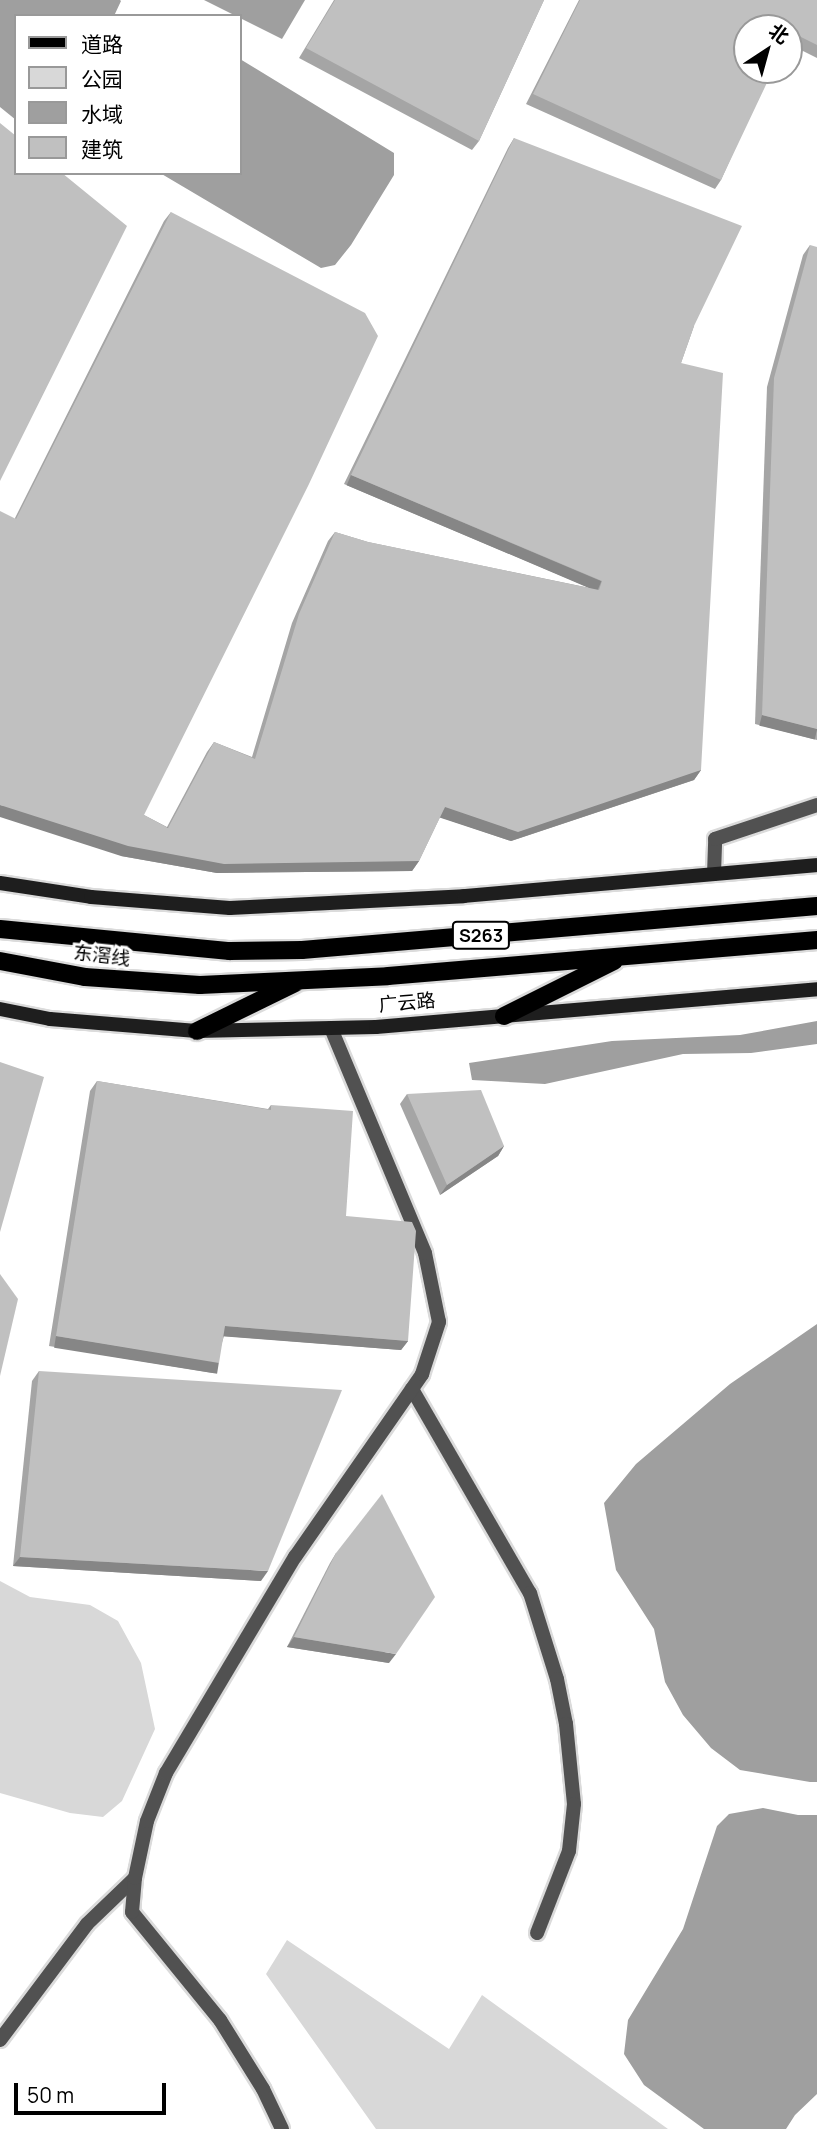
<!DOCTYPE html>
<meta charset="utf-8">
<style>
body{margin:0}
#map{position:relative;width:817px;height:2129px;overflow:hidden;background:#fff;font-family:Manrope,"Noto Sans SC",sans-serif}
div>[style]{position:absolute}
.green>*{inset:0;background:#d8d8d8}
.water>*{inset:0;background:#9f9f9f}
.roads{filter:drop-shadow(2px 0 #dbdbdb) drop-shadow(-2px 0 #dbdbdb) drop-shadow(0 2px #dbdbdb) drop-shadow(0 -2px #dbdbdb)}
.minor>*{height:14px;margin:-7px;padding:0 7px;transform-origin:7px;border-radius:7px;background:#515151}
.secondary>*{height:14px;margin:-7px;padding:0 7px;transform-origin:7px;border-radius:7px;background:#1e1e1e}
.primary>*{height:18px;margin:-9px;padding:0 9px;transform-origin:9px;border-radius:9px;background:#000}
.wall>*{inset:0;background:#a5a5a5}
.shaded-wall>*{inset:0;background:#868686;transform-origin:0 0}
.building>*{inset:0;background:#c0c0c0}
span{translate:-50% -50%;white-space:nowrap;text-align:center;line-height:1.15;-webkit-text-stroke:6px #fff;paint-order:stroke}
.shield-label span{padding:2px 5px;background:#fff;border:2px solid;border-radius:5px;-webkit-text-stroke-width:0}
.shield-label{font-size:18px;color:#000;font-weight:700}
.street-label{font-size:19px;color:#000}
.legend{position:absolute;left:14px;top:14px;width:228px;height:161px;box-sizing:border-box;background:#fff;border:2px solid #999;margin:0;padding:9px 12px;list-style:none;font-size:21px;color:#000}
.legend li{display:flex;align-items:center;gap:14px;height:35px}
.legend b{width:35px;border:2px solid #999}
.north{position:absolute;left:733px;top:14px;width:70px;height:70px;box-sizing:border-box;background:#fff;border:2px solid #999;border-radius:50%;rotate:36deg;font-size:19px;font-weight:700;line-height:28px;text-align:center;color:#000}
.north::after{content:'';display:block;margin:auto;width:24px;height:32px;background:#000;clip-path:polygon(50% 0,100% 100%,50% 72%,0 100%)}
.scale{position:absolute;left:14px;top:2083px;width:152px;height:32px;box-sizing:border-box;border:4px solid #000;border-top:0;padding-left:9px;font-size:21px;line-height:24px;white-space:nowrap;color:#000;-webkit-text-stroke:5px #fff;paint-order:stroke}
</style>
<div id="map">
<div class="green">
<div style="clip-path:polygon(0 1581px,30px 1597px,90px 1605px,118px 1621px,141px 1663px,155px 1729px,122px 1801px,103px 1817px,70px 1813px,0 1793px)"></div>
<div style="clip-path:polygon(287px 1940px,449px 2049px,482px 1995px,668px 2129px,376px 2129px,266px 1974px)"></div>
</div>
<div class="water">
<div style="clip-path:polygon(0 0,120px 0,121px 1px,114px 16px,16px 16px,16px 120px,0 107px)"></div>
<div style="clip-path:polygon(204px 0,305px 0,282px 39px)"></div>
<div style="clip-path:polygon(240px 59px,394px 153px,394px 175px,351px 245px,335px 265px,321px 268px,160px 173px,240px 173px)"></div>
<div style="clip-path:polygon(817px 1021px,817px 1044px,751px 1053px,683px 1054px,545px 1084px,472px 1080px,469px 1063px,612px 1041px,740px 1035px)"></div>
<div style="clip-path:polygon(817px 1324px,817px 1782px,810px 1782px,740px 1770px,711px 1748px,683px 1715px,665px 1682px,654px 1629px,616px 1570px,604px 1503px,636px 1464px,730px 1384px)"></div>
<div style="clip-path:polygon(763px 1808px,798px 1815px,817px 1815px,817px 2094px,795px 2115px,786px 2129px,704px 2129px,644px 2085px,624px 2054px,628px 2020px,683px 1929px,717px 1826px,729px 1814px)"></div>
</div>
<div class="roads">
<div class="minor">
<div style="left:714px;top:874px;width:35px;rotate:-88deg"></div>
<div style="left:715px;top:839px;width:108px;rotate:-18.4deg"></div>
<div style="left:412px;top:1389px;width:236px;rotate:60deg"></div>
<div style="left:530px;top:1593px;width:90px;rotate:72.6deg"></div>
<div style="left:557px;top:1679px;width:46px;rotate:78.7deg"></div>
<div style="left:566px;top:1724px;width:80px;rotate:84.3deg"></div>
<div style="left:574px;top:1804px;width:47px;rotate:96.1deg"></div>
<div style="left:569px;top:1851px;width:88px;rotate:111.3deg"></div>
<div style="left:0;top:2040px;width:145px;rotate:-53.1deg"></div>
<div style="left:87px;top:1924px;width:66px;rotate:-43.8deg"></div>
<div style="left:282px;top:2129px;width:44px;rotate:-115.4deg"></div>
<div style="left:263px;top:2089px;width:81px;rotate:-121.9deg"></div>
<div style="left:220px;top:2020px;width:139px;rotate:-129.2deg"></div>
<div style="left:132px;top:1912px;width:34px;rotate:-85deg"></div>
<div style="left:135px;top:1878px;width:58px;rotate:-78.1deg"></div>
<div style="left:147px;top:1821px;width:52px;rotate:-68.4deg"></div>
<div style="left:166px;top:1773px;width:252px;rotate:-59.2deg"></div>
<div style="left:295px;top:1557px;width:223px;rotate:-55.2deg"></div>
<div style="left:422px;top:1374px;width:55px;rotate:-71.9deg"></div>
<div style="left:439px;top:1322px;width:70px;rotate:-101.5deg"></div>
<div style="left:425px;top:1253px;width:244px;rotate:-112.7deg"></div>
</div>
<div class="secondary">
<div style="left:0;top:883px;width:92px;rotate:8.7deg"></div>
<div style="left:91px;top:897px;width:139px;rotate:4.5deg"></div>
<div style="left:230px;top:908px;width:234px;rotate:-2.9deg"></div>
<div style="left:464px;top:896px;width:354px;rotate:-5deg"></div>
<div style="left:0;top:1009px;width:51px;rotate:11.3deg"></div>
<div style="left:50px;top:1019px;width:147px;rotate:4.7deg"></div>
<div style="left:197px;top:1031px;width:179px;rotate:-1.3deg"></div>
<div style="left:376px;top:1027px;width:443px;rotate:-4.9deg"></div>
</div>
<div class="primary">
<div style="left:0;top:929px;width:231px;rotate:5.5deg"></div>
<div style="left:230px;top:951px;width:72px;rotate:-0.8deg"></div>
<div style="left:302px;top:950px;width:517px;rotate:-4.88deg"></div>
<div style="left:0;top:961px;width:86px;rotate:10.7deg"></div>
<div style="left:85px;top:977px;width:115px;rotate:4deg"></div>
<div style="left:200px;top:985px;width:188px;rotate:-2.7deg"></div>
<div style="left:388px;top:976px;width:431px;rotate:-4.8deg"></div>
<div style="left:504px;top:1016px;width:123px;rotate:-26.6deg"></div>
<div style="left:197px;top:1031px;width:109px;rotate:-26.1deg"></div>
</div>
</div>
<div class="wall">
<div style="clip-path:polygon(334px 0,544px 0,479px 141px,472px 150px,299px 58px)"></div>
<div style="clip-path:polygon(579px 0,817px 0,817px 58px,789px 44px,789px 28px,721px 180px,715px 189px,526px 104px)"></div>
<div style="clip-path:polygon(514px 138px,694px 326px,681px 363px,701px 770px,694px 780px,511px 841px,440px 817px,419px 861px,412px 871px,217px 873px,121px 856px,15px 518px,164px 221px,171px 212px,144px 815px,167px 827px,207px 752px,214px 742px,252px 757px,292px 623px,328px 541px,335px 532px,368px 542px,590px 588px,344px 484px,508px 148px)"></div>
<div style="clip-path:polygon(810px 245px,817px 740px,755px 724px,767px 387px,803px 255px)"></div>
<div style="clip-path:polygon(97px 1081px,268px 1109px,271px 1105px,346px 1216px,408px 1341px,401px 1350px,224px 1336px,213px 1373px,49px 1346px,90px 1091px)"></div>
<div style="clip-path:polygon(407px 1094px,504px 1146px,498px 1156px,440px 1195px,400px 1104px)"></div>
<div style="clip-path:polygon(39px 1371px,261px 1581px,13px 1566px,32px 1381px)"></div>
<div style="clip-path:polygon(336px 1553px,389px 1663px,287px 1647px,330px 1563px)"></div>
</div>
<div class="shaded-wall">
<div style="left:351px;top:475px;width:272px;height:11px;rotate:23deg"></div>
<div style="left:762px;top:715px;width:57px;height:11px;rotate:14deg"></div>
<div style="clip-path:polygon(701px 770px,694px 780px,511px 841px,438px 817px,445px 807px)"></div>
<div style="clip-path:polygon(0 805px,419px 861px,412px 871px,217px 873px,121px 856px,0 817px)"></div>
<div style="clip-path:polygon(504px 1146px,498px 1156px,440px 1195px,447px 1185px)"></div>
<div style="clip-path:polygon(225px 1326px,408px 1341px,401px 1350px,219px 1336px)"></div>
<div style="left:56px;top:1336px;width:165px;height:12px;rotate:9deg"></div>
<div style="clip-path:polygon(20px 1557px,268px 1571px,261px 1581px,13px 1566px)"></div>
<div style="clip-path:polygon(294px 1637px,396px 1654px,389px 1663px,287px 1647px)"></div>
</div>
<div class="building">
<div style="clip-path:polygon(335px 0,544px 0,479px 141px,306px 48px)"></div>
<div style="clip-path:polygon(580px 0,817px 0,817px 45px,791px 32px,789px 35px,789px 28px,747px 28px,747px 70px,773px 70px,721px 180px,533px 94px)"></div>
<div style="clip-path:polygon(0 123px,16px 136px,16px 173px,62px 173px,127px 226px,0 481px)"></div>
<div style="clip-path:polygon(514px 138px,742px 226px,694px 326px,681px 363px,723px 373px,701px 770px,518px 832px,445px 807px,419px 861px,224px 864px,128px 846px,0 805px,0 511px,16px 519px,171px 212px,365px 313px,378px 336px,309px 484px,144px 815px,168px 828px,214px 742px,255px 759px,299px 614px,335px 532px,368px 542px,599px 590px,602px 581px,351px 475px)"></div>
<div style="clip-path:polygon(810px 245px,817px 247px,817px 729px,762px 715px,774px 378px)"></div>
<div style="clip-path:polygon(0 1062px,44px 1077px,0 1232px)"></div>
<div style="clip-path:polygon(97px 1081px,271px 1110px,271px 1105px,353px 1111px,346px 1216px,412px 1222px,416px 1231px,408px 1341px,225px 1326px,219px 1363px,56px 1336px)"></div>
<div style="clip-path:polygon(481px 1090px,504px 1146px,447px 1185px,407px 1094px)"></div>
<div style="clip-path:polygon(0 1274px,18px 1299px,0 1376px)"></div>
<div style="clip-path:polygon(39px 1371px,342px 1390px,268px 1571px,20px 1557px)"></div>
<div style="clip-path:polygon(382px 1494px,435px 1597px,396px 1654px,294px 1637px,336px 1553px)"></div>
</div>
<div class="shield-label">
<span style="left:481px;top:935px">S263</span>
</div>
<div class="street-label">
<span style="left:102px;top:956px;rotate:6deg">东滘线</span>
<span style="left:407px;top:1003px;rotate:-5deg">广云路</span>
</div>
<ul class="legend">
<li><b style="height:9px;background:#000"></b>道路</li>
<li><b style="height:19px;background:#d8d8d8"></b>公园</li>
<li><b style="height:19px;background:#9f9f9f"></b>水域</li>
<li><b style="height:19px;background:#c0c0c0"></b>建筑</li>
</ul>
<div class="north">北</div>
<div class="scale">50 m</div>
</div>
